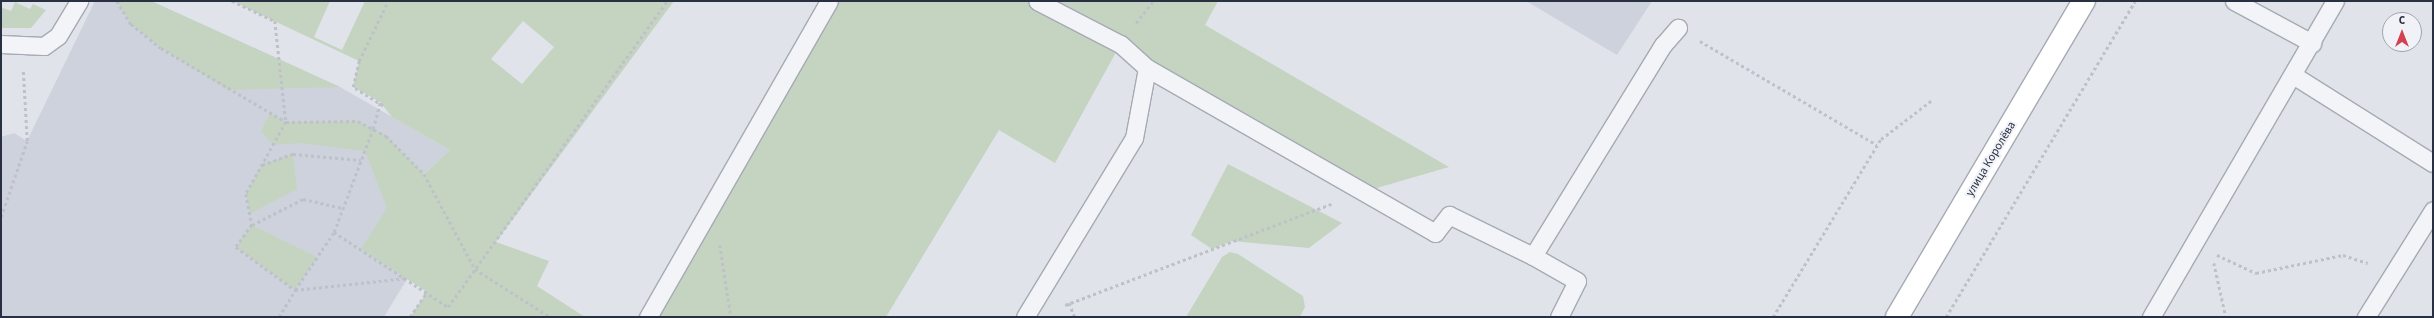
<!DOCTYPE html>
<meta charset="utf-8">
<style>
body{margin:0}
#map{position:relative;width:2434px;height:318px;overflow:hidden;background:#e0e3ea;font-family:"Source Sans 3",sans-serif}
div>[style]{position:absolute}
.built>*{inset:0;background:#ced2dc}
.green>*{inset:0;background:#c5d4c1}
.path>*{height:2.5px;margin-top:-1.25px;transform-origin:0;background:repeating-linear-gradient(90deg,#bec1c9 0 3px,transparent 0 6px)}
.roads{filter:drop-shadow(1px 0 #a5aab4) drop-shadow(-1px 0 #a5aab4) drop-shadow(0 1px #a5aab4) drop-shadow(0 -1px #a5aab4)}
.lane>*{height:17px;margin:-8.5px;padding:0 8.5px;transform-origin:8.5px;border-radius:8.5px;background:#f3f4f8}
.secondary>*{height:22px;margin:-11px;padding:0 11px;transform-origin:11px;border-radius:11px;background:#fff}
span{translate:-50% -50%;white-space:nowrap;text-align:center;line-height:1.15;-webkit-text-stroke:4px #f0f2f7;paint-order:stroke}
.street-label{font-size:12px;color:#283042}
.frame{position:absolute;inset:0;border:2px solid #283042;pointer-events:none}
.north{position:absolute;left:2382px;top:12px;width:40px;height:40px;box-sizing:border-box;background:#f0f2f7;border:1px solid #a0a4af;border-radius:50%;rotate:0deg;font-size:11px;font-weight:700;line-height:16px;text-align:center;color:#283042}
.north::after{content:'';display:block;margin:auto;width:14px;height:18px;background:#d4404f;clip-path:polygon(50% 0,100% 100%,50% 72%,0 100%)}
</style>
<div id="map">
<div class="built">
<div style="clip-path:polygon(95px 1px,151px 1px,340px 87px,450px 150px,387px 208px,429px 243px,384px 317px,1px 317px,1px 137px,14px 133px,27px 141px)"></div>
<div style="clip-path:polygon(1526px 1px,1652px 1px,1617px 55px)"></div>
</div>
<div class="green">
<div style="clip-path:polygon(117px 1px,151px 1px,340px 87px,228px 90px,161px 48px,131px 24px)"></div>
<div style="clip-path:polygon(evenodd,232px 1px,330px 1px,314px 37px,342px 50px,365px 1px,674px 1px,496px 242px,549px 261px,537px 286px,585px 317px,410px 317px,427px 292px,361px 249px,387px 208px,365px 151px,301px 143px,273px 145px,261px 131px,270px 113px,286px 122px,358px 121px,386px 136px,424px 174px,450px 150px,392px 117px,380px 102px,353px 87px,359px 61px,232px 1px,523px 21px,554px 47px,522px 84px,491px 59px,523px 21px)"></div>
<div style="clip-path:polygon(829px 1px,1218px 1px,1205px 25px,1449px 167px,1363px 192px,1120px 45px,1055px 163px,999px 130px,886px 317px,648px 317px)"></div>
<div style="clip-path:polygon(15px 2px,30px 9px,33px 4px,46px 10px,31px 28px,1px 28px,1px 7px,11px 11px)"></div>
<div style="clip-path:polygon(293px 154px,297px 189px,250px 214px,246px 194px,262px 165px)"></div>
<div style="clip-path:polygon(1228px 164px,1315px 209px,1342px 223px,1309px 248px,1232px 241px,1212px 249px,1191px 235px)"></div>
<div style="clip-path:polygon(252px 225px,317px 257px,295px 290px,236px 247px)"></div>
<div style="clip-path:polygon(1230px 252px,1238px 254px,1303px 296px,1305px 307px,1300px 317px,1186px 317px,1222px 257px)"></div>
</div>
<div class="path">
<div style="left:117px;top:1px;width:27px;rotate:59deg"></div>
<div style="left:131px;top:24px;width:38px;rotate:39deg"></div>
<div style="left:161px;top:48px;width:145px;rotate:30.6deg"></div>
<div style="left:286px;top:122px;width:72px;rotate:-0.8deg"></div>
<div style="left:358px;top:121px;width:32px;rotate:28deg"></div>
<div style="left:386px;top:136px;width:54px;rotate:45deg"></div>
<div style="left:424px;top:174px;width:108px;rotate:61.8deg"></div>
<div style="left:475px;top:269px;width:89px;rotate:32.6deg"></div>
<div style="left:232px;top:1px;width:47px;rotate:24.9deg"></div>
<div style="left:275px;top:21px;width:102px;rotate:83.8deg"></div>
<div style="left:286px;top:122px;width:82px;rotate:119.1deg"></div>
<div style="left:246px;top:194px;width:32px;rotate:79deg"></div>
<div style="left:252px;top:225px;width:27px;rotate:126deg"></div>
<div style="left:236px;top:247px;width:73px;rotate:36.1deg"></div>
<div style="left:295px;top:290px;width:70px;rotate:-56.1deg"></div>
<div style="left:334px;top:232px;width:136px;rotate:33.3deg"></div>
<div style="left:448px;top:307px;width:376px;rotate:-54.4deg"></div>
<div style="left:1136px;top:23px;width:28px;rotate:-52deg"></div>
<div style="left:1700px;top:41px;width:205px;rotate:30.4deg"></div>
<div style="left:383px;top:106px;width:36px;rotate:-148deg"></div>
<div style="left:353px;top:87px;width:27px;rotate:-77deg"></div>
<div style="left:359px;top:61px;width:67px;rotate:-64.2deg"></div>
<div style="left:262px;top:165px;width:33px;rotate:-20deg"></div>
<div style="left:293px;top:154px;width:68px;rotate:5deg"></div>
<div style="left:1px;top:217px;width:80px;rotate:-71.1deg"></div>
<div style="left:27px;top:141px;width:71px;rotate:-93.2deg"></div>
<div style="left:252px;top:225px;width:57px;rotate:-27deg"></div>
<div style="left:303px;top:199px;width:41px;rotate:12.7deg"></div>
<div style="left:334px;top:232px;width:110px;rotate:-69.3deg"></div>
<div style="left:373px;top:129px;width:28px;rotate:-75deg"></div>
<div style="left:720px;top:245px;width:73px;rotate:81.3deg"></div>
<div style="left:2217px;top:255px;width:43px;rotate:24.8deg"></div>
<div style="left:2256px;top:273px;width:89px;rotate:-11.7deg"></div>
<div style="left:2343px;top:255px;width:26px;rotate:18deg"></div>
<div style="left:2214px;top:263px;width:55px;rotate:77.5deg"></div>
<div style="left:1069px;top:303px;width:15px;rotate:67deg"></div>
<div style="left:1065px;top:305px;width:285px;rotate:-20.8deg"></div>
<div style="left:279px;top:317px;width:31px;rotate:-59deg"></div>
<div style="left:295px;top:290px;width:113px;rotate:-6.1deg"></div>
<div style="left:410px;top:317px;width:30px;rotate:-56deg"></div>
<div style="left:1773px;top:317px;width:208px;rotate:-58.8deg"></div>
<div style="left:1881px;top:139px;width:64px;rotate:-37.4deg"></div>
<div style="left:1946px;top:317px;width:368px;rotate:-59.1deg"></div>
</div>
<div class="roads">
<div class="lane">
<div style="left:2234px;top:1px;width:89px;rotate:28.3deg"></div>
<div style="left:1px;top:44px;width:43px;rotate:2.7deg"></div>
<div style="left:44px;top:46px;width:17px;rotate:-36deg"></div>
<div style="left:58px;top:36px;width:41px;rotate:-59deg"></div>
<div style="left:1147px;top:68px;width:332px;rotate:29.8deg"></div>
<div style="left:1435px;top:233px;width:23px;rotate:-52deg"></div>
<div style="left:1449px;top:215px;width:93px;rotate:26deg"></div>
<div style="left:2293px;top:75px;width:165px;rotate:32.2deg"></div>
<div style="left:648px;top:317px;width:364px;rotate:-60.2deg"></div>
<div style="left:1025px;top:317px;width:210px;rotate:-58.7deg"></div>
<div style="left:1134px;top:138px;width:71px;rotate:-79.5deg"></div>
<div style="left:1147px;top:68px;width:36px;rotate:-138deg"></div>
<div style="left:1120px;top:44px;width:93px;rotate:-152.6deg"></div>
<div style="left:1559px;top:317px;width:40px;rotate:-63.4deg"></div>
<div style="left:1577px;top:281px;width:51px;rotate:-150.4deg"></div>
<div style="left:1533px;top:256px;width:248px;rotate:-58.4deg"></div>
<div style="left:1663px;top:45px;width:23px;rotate:-49deg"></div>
<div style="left:2151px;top:317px;width:366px;rotate:-59.8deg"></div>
<div style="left:2366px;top:317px;width:126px;rotate:-57.9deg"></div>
</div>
<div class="secondary">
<div style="left:1897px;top:317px;width:367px;rotate:-59.4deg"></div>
</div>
</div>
<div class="street-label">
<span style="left:1991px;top:159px;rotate:-59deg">улица Королёва</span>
</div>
<div class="frame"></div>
<div class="north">С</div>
</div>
